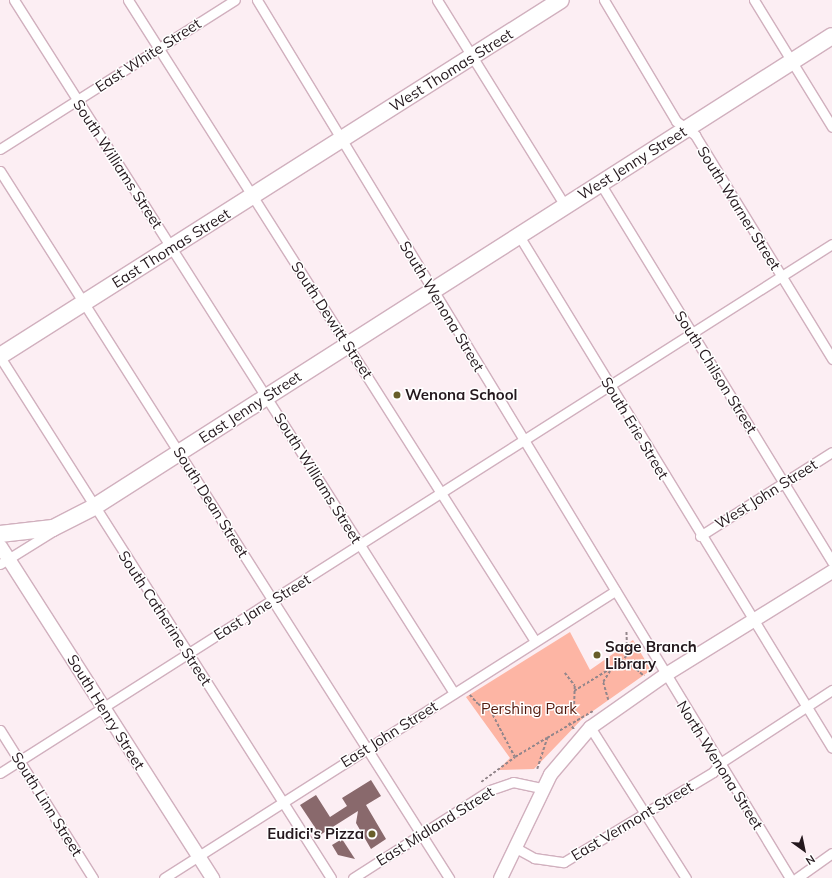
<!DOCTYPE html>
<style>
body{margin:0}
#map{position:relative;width:832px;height:878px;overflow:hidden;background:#fceef3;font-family:Mulish,sans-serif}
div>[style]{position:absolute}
.green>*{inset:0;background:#fdb5a4}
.building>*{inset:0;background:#89696c}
.path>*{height:1.5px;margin-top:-0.75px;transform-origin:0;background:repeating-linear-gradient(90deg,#93868b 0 3px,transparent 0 5px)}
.roads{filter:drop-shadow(1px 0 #d1b0be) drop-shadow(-1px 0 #d1b0be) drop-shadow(0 1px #d1b0be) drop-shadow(0 -1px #d1b0be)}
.street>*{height:9px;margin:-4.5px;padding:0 4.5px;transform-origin:4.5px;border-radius:4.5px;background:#fff}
.secondary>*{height:13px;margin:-6.5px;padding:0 6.5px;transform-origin:6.5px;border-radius:6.5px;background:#fff}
.highway>*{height:16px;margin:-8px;padding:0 8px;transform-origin:8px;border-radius:8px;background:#fff}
.dots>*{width:11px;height:11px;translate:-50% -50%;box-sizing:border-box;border:2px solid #fff;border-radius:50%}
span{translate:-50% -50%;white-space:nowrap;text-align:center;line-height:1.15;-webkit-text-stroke:3px #fff;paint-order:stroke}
.street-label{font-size:15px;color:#24181d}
.poi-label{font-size:15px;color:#24181d;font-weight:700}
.left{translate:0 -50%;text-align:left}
.right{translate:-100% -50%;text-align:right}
.park-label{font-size:15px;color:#531a0e}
.north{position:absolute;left:784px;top:830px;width:40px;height:40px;-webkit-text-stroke:3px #fff;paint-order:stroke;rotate:147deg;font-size:11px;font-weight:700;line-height:16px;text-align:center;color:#24181d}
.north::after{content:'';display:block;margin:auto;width:14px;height:18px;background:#24181d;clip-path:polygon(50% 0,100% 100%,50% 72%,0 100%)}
</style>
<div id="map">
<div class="green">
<div style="clip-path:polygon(570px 632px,590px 670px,633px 640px,651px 670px,583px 718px,534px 769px,498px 770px,510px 758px,466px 697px)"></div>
</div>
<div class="building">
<div style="clip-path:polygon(371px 780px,381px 796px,366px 805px,386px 839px,371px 849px,356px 823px,358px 811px,320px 835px,300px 805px,316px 795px,330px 817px,347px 806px,342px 798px)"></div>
<div style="clip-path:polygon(342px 839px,355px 859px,338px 855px,332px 845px)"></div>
</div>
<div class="path">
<div style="left:615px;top:668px;width:18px;rotate:-6deg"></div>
<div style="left:633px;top:666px;width:15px;rotate:42deg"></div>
<div style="left:565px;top:673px;width:16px;rotate:52deg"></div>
<div style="left:575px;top:686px;width:23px;rotate:92deg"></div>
<div style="left:574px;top:709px;width:9px;rotate:58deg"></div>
<div style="left:574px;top:691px;width:55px;rotate:-31.7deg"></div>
<div style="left:621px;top:662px;width:9px;rotate:-49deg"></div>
<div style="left:627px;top:655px;width:24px;rotate:-92deg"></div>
<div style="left:470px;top:695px;width:12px;rotate:48deg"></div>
<div style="left:478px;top:704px;width:16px;rotate:30deg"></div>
<div style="left:608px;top:700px;width:19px;rotate:-106deg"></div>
<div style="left:603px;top:682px;width:13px;rotate:-58deg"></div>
<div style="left:493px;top:715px;width:47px;rotate:62.4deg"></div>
<div style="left:515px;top:757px;width:37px;rotate:-31deg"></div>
<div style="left:569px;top:723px;width:8px;rotate:50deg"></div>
<div style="left:537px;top:769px;width:33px;rotate:-72deg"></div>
<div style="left:547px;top:738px;width:53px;rotate:-30.4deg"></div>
<div style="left:481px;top:782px;width:42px;rotate:-36.3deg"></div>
</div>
<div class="roads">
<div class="street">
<div style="left:14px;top:0;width:821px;rotate:57.59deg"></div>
<div style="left:128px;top:0;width:759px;rotate:57.59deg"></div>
<div style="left:257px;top:0;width:1027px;rotate:58.74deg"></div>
<div style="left:437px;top:0;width:243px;rotate:58.1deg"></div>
<div style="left:604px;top:0;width:141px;rotate:59.2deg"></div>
<div style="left:676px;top:121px;width:24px;rotate:36deg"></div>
<div style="left:695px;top:135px;width:263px;rotate:58.5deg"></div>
<div style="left:754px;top:0;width:149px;rotate:58.4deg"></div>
<div style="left:0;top:149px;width:278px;rotate:-32.4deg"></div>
<div style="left:0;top:171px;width:838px;rotate:57.58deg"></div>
<div style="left:600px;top:183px;width:444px;rotate:58.5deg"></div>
<div style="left:518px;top:234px;width:602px;rotate:58.58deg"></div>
<div style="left:0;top:357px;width:617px;rotate:57.57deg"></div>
<div style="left:700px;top:536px;width:156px;rotate:-32.5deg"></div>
<div style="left:0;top:564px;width:62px;rotate:-31.9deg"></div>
<div style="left:590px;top:727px;width:179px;rotate:57.6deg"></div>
<div style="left:0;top:730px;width:175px;rotate:57.9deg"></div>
<div style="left:0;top:773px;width:986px;rotate:-32.45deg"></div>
<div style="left:516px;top:848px;width:21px;rotate:29deg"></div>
<div style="left:534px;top:858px;width:30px;rotate:8deg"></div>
<div style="left:564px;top:862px;width:174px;rotate:-31.1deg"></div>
<div style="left:713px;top:772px;width:11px;rotate:-52deg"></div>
<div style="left:720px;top:763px;width:134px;rotate:-33.1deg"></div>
<div style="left:164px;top:878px;width:535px;rotate:-32.47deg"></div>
<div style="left:353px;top:878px;width:163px;rotate:-32.7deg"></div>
<div style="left:490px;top:790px;width:24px;rotate:-19deg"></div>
<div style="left:513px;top:782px;width:30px;rotate:12deg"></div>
<div style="left:797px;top:878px;width:43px;rotate:-35.5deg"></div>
</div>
<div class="secondary">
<div style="left:0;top:546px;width:394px;rotate:57.4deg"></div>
<div style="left:500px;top:878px;width:115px;rotate:-64.3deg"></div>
<div style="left:550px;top:774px;width:62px;rotate:-49.6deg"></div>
<div style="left:590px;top:727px;width:90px;rotate:-35.1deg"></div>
<div style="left:664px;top:675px;width:198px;rotate:-31.8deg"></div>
</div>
<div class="highway">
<div style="left:0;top:356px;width:664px;rotate:-32.4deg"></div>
<div style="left:0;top:534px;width:53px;rotate:-6.5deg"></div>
<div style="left:53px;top:528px;width:46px;rotate:-27.1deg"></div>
<div style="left:94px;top:507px;width:875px;rotate:-32.55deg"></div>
</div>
</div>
<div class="dots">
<div style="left:397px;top:395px;background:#685e2a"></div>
<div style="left:597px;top:655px;background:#685e2a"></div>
<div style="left:372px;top:834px;background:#685e2a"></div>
</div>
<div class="street-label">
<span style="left:148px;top:55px;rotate:-33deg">East White Street</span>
<span style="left:451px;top:70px;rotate:-32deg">West Thomas Street</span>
<span style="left:632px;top:163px;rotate:-32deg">West Jenny Street</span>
<span style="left:118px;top:164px;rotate:57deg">South Williams Street</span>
<span style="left:739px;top:208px;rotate:58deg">South Warner Street</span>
<span style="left:171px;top:248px;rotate:-32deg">East Thomas Street</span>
<span style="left:442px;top:306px;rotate:59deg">South Wenona Street</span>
<span style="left:332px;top:320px;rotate:57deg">South Dewitt Street</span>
<span style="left:716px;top:372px;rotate:58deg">South Chilson Street</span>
<span style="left:250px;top:407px;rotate:-33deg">East Jenny Street</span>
<span style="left:635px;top:428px;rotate:59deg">South Erie Street</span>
<span style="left:318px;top:478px;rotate:58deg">South Williams Street</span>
<span style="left:766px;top:494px;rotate:-32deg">West John Street</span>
<span style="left:211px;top:502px;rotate:58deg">South Dean Street</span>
<span style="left:262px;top:607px;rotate:-32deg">East Jane Street</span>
<span style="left:165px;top:618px;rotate:57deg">South Catherine Street</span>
<span style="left:106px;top:712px;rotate:58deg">South Henry Street</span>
<span style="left:389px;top:734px;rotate:-32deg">East John Street</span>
<span style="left:720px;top:765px;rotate:58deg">North Wenona Street</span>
<span style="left:47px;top:804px;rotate:58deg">South Linn Street</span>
<span style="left:632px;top:821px;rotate:-31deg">East Vermont Street</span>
<span style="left:435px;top:826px;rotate:-32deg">East Midland Street</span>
</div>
<div class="poi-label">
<span class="left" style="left:405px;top:395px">Wenona School</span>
<span class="left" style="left:605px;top:655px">Sage Branch<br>Library</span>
<span class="right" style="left:364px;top:834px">Eudici's Pizza</span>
</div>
<div class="park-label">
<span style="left:529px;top:709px">Pershing Park</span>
</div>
<div class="north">N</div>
</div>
